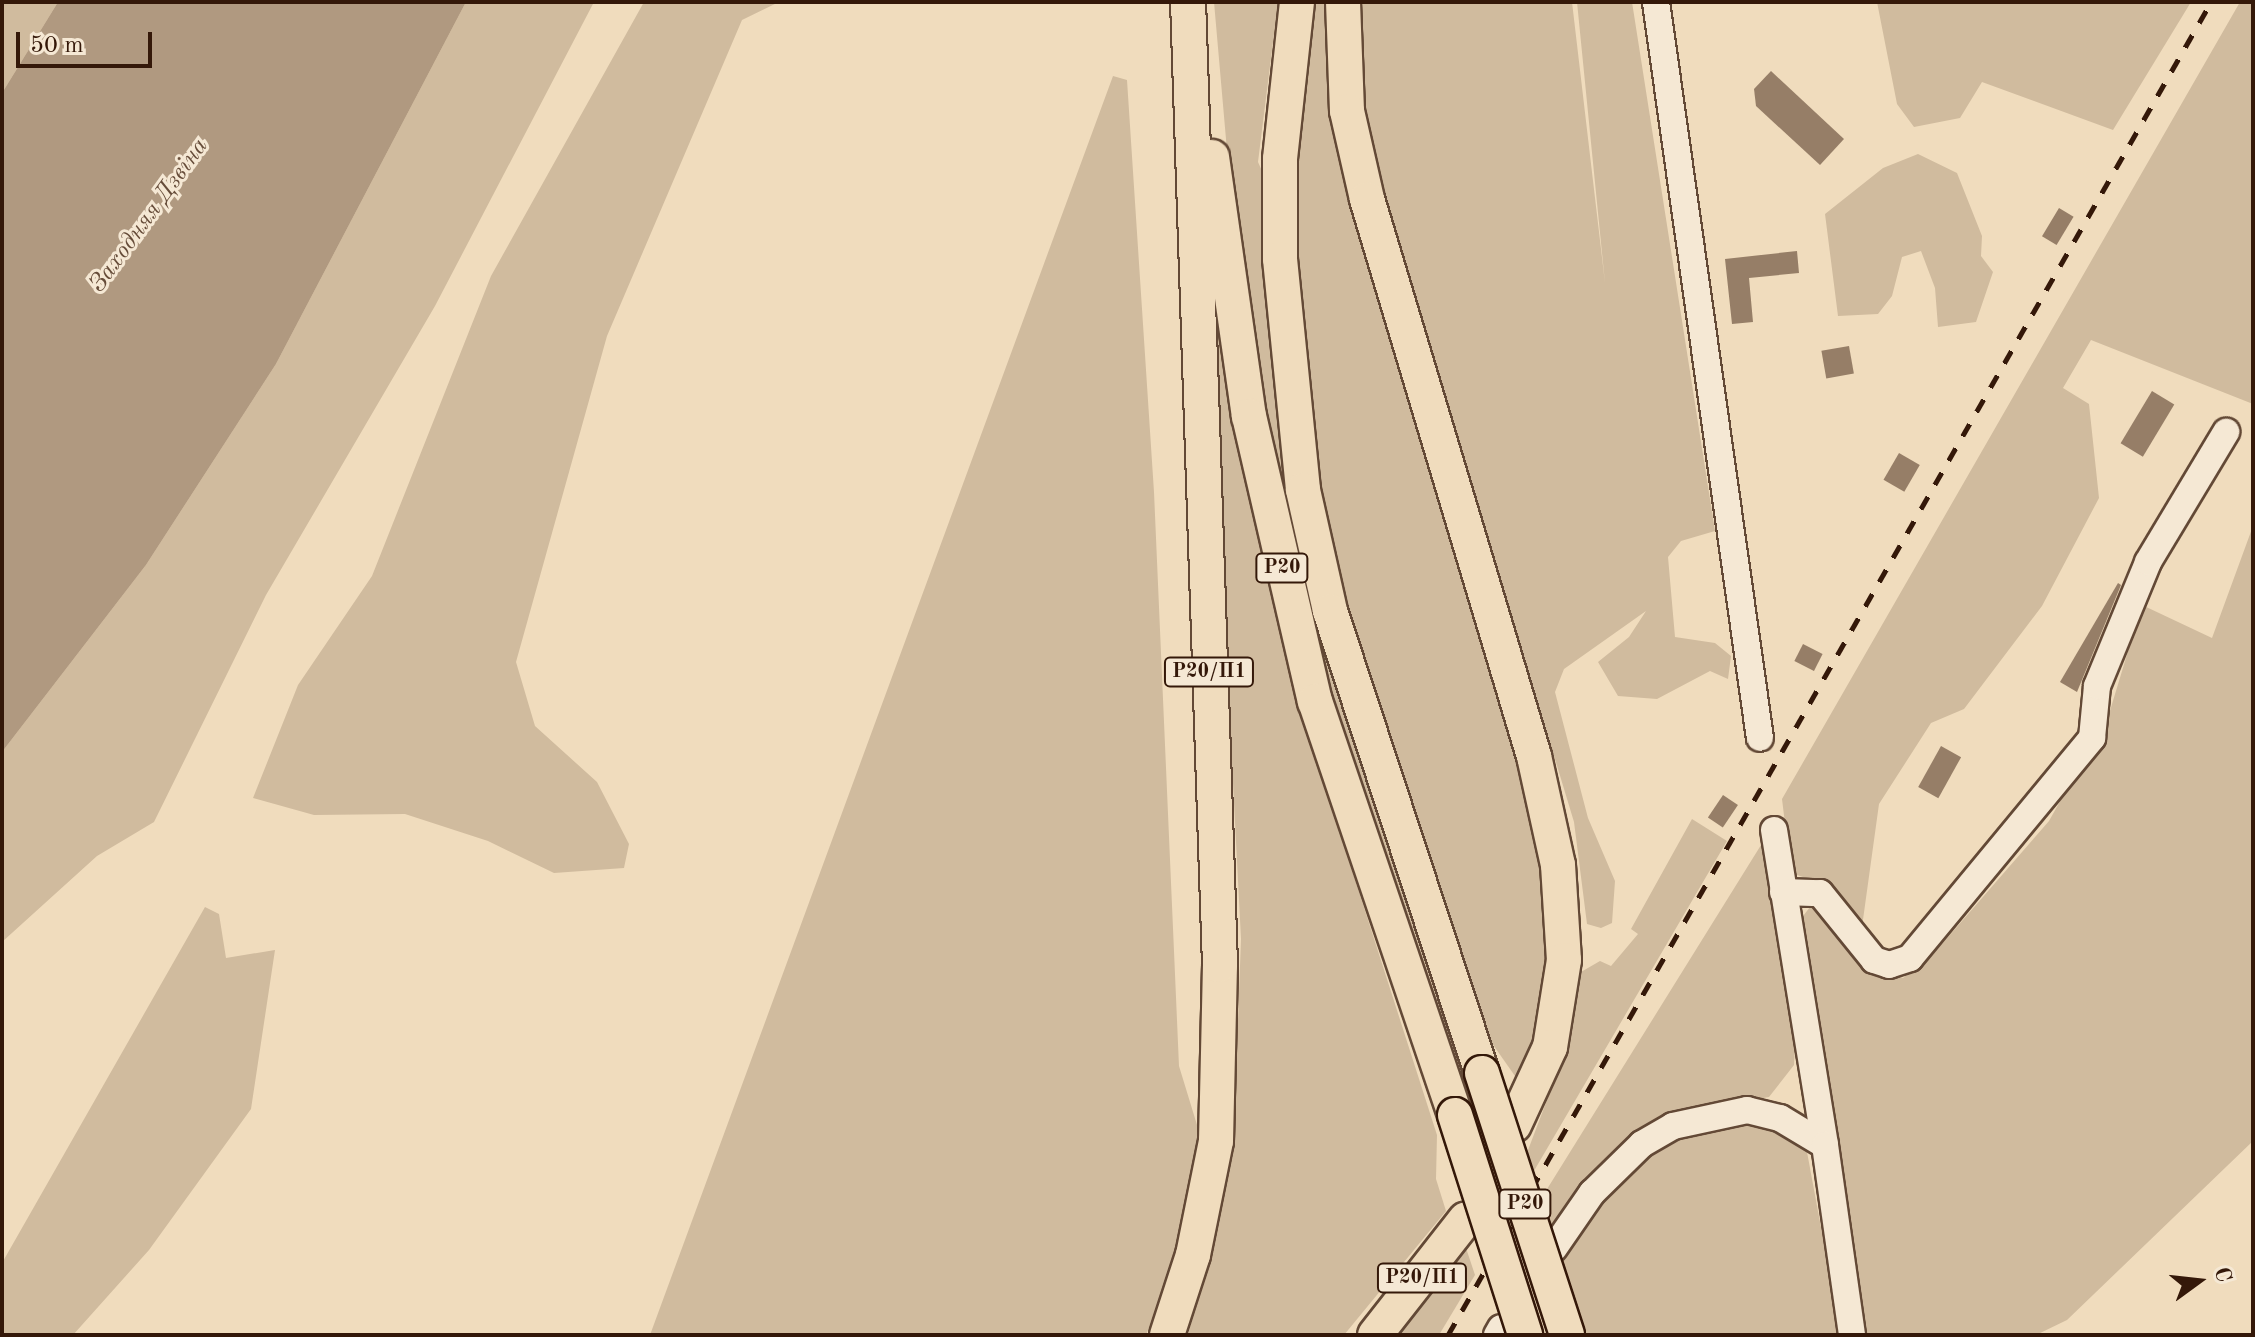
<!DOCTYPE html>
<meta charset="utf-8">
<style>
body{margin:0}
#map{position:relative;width:2255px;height:1337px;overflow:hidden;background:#f0dcbd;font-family:"Old Standard TT",serif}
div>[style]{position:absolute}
.green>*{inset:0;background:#d0bb9e}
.water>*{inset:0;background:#b09980}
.building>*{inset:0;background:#967e67;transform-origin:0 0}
.roads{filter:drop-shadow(2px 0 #634936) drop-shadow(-2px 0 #634936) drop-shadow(0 2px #634936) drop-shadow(0 -2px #634936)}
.minor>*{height:26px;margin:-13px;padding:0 13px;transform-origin:13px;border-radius:13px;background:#f5e8d4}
.major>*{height:34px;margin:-17px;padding:0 17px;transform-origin:17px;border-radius:17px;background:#f0dcbd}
.rail>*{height:5px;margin-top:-2.5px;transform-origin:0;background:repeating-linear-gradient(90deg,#341809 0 14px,transparent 0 28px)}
.bridges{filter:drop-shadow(2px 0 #341809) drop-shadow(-2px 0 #341809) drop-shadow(0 2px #341809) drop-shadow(0 -2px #341809)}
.major-bridge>*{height:34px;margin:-17px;padding:0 17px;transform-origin:17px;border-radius:17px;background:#f0dcbd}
span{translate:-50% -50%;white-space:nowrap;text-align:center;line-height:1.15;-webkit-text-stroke:6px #f5e8d4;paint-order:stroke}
.shield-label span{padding:2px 6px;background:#f5e8d4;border:2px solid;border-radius:6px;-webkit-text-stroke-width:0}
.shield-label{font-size:20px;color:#341809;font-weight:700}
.water-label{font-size:24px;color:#664c39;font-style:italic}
.frame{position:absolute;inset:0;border:4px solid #341809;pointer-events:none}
.north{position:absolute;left:2159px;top:1241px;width:80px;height:80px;-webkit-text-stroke:6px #f5e8d4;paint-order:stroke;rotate:75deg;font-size:22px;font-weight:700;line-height:32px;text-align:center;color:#341809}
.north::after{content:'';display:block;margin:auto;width:28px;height:36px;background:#341809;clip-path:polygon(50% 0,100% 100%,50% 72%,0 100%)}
.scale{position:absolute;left:16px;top:32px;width:136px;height:36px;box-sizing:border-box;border:4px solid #341809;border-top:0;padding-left:10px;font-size:24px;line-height:28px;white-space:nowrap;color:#341809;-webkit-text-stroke:6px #f5e8d4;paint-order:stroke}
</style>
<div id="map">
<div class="green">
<div style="clip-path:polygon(2px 2px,58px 2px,2px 93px)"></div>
<div style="clip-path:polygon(466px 2px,594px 2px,435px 306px,266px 595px,154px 822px,97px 856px,2px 942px,2px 752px,146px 565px,276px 364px)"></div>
<div style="clip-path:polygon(644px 2px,779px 2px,742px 20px,607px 336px,516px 662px,535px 726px,597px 782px,629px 844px,624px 868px,554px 873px,488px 841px,405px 814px,314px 815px,253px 798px,298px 685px,372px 576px,491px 276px)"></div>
<div style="clip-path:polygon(1214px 2px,1278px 2px,1258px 162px,1266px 180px,1279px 435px,1332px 674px,1467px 1090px,1463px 1098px,1322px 676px,1268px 435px,1228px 162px)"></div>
<div style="clip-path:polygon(1310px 2px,1328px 2px,1546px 866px,1552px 961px,1543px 1042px,1522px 1086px,1489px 1039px,1349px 614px,1318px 472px,1303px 364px,1296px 178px)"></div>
<div style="clip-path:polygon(1360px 2px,1572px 2px,1605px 283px,1577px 2px,1632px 2px,1715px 531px,1681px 541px,1668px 557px,1675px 637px,1715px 643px,1731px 656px,1728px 679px,1710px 671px,1657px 699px,1618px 696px,1598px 662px,1629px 637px,1646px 611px,1564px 669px,1555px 692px,1588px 818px,1615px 881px,1612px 923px,1601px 928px,1587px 924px,1574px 822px,1384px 193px,1365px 105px)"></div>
<div style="clip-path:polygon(1877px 2px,2191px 2px,2113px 130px,1982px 82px,1960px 118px,1914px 127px,1897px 104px)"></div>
<div style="clip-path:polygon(2240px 2px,2253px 2px,2253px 404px,2091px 340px,2063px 388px,2089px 404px,2099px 498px,2042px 606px,1964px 709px,1931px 723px,1879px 804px,1857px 963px,1903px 978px,1942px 944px,2049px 821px,2109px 714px,2142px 605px,2212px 638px,2253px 526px,2253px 1141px,2067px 1320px,2036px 1335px,1864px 1335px,1800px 920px,1827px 885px,1791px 873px,1782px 799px)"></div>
<div style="clip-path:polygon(1113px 76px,1127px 80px,1154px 492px,1179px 1066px,1201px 1138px,1177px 1254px,1146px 1335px,650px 1335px)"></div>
<div style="clip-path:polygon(1918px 154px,1957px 173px,1982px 236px,1981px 256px,1993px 272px,1976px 322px,1938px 327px,1935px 288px,1921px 251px,1902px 257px,1892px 296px,1878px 314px,1838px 316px,1825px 214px,1883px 168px)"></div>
<div style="clip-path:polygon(1204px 219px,1241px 461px,1301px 711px,1437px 1135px,1436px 1179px,1446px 1211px,1344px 1335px,1188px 1335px,1233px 1155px,1241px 939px)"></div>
<div style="clip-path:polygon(1692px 819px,1727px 841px,1531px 1176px,1525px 1158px,1566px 1050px,1581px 972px,1600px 961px,1611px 966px,1638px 934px,1631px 929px)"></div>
<div style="clip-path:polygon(1766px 837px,1796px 1026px,1794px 1065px,1769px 1097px,1669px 1114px,1584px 1183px,1548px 1229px,1539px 1202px)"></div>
<div style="clip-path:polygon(205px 907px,219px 914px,226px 958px,275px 950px,251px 1109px,149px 1250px,73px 1335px,2px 1335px,2px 1263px)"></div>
<div style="clip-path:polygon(1745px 1119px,1777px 1128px,1807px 1152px,1841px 1335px,1582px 1335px,1555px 1253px,1650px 1153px,1704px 1125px)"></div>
<div style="clip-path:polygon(1464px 1242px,1475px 1275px,1439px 1335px,1393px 1335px)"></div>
</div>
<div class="water">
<div style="clip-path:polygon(58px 2px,466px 2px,276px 364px,146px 565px,2px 752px,2px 93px)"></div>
</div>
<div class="building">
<div style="clip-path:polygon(1771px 71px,1844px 139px,1820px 165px,1756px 106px,1754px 89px)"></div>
<div style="left:2059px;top:208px;width:17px;height:33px;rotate:31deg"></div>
<div style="clip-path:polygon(1797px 251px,1799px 273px,1749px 278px,1753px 322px,1732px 324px,1725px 259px)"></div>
<div style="left:1849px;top:346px;width:28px;height:28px;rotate:80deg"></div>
<div style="left:2152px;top:391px;width:26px;height:61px;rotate:31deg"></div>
<div style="left:1899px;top:453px;width:24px;height:31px;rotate:30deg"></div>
<div style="clip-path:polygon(2118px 583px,2121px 585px,2077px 692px,2060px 682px)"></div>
<div style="left:1803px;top:644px;width:22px;height:19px;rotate:27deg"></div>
<div style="left:1941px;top:746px;width:23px;height:47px;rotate:29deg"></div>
<div style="left:1723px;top:795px;width:18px;height:27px;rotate:34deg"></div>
</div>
<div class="roads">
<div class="minor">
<div style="left:1656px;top:2px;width:743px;rotate:81.96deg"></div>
<div style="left:1774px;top:830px;width:319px;rotate:80.8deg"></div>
<div style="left:1783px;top:892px;width:37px;rotate:2deg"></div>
<div style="left:1820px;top:893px;width:86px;rotate:51.1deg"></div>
<div style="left:1874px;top:960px;width:16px;rotate:18deg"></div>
<div style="left:1889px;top:965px;width:22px;rotate:-18deg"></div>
<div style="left:1910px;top:958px;width:286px;rotate:-50.4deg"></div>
<div style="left:2092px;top:738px;width:52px;rotate:-84.5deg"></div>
<div style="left:2097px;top:686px;width:134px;rotate:-67.6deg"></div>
<div style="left:2148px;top:562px;width:152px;rotate:-59deg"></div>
<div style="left:1554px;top:1248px;width:67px;rotate:-55.4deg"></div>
<div style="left:1592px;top:1193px;width:70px;rotate:-44.4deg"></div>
<div style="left:1642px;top:1144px;width:36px;rotate:-30deg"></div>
<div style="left:1673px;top:1126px;width:76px;rotate:-12.2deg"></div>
<div style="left:1747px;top:1110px;width:34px;rotate:14deg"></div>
<div style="left:1780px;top:1118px;width:52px;rotate:31deg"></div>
<div style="left:1825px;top:1145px;width:192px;rotate:81.9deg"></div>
<div style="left:1497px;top:1335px;width:8px;rotate:-60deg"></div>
</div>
<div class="major">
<div style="left:1297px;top:2px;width:158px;rotate:96.2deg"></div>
<div style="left:1280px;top:159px;width:100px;rotate:90deg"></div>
<div style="left:1280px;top:259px;width:232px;rotate:84.3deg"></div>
<div style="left:1303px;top:490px;width:124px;rotate:77.4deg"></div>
<div style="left:1330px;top:611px;width:486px;rotate:71.8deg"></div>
<div style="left:1343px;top:2px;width:109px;rotate:87.9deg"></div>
<div style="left:1347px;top:111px;width:90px;rotate:77.2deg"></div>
<div style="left:1367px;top:199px;width:581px;rotate:73.31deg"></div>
<div style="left:1534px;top:756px;width:112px;rotate:77.6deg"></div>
<div style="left:1558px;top:865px;width:95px;rotate:86.4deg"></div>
<div style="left:1564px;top:960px;width:88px;rotate:99.1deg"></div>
<div style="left:1550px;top:1047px;width:86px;rotate:114.8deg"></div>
<div style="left:1212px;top:157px;width:262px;rotate:81.9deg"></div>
<div style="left:1249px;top:416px;width:293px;rotate:77deg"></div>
<div style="left:1315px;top:701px;width:437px;rotate:71.3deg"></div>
<div style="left:1167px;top:1335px;width:84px;rotate:-72deg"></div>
<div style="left:1193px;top:1255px;width:116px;rotate:-78.6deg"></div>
<div style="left:1216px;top:1141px;width:176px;rotate:-88.7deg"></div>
<div style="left:1220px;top:965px;width:964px;rotate:-91.9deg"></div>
<div style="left:1375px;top:1335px;width:147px;rotate:-51.9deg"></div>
</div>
</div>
<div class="rail">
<div style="left:1448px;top:1335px;width:1536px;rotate:-60.21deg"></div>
</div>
<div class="bridges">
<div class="major-bridge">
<div style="left:1482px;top:1073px;width:275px;rotate:72deg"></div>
<div style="left:1455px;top:1115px;width:231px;rotate:72.3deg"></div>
</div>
</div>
<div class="shield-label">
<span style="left:1282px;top:568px">Р20</span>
<span style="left:1209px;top:672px">Р20/П1</span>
<span style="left:1525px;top:1204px">Р20</span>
<span style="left:1422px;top:1278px">Р20/П1</span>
</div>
<div class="water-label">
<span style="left:150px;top:216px;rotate:-54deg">Заходняя Дзвіна</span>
</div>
<div class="frame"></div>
<div class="north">С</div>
<div class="scale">50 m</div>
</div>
